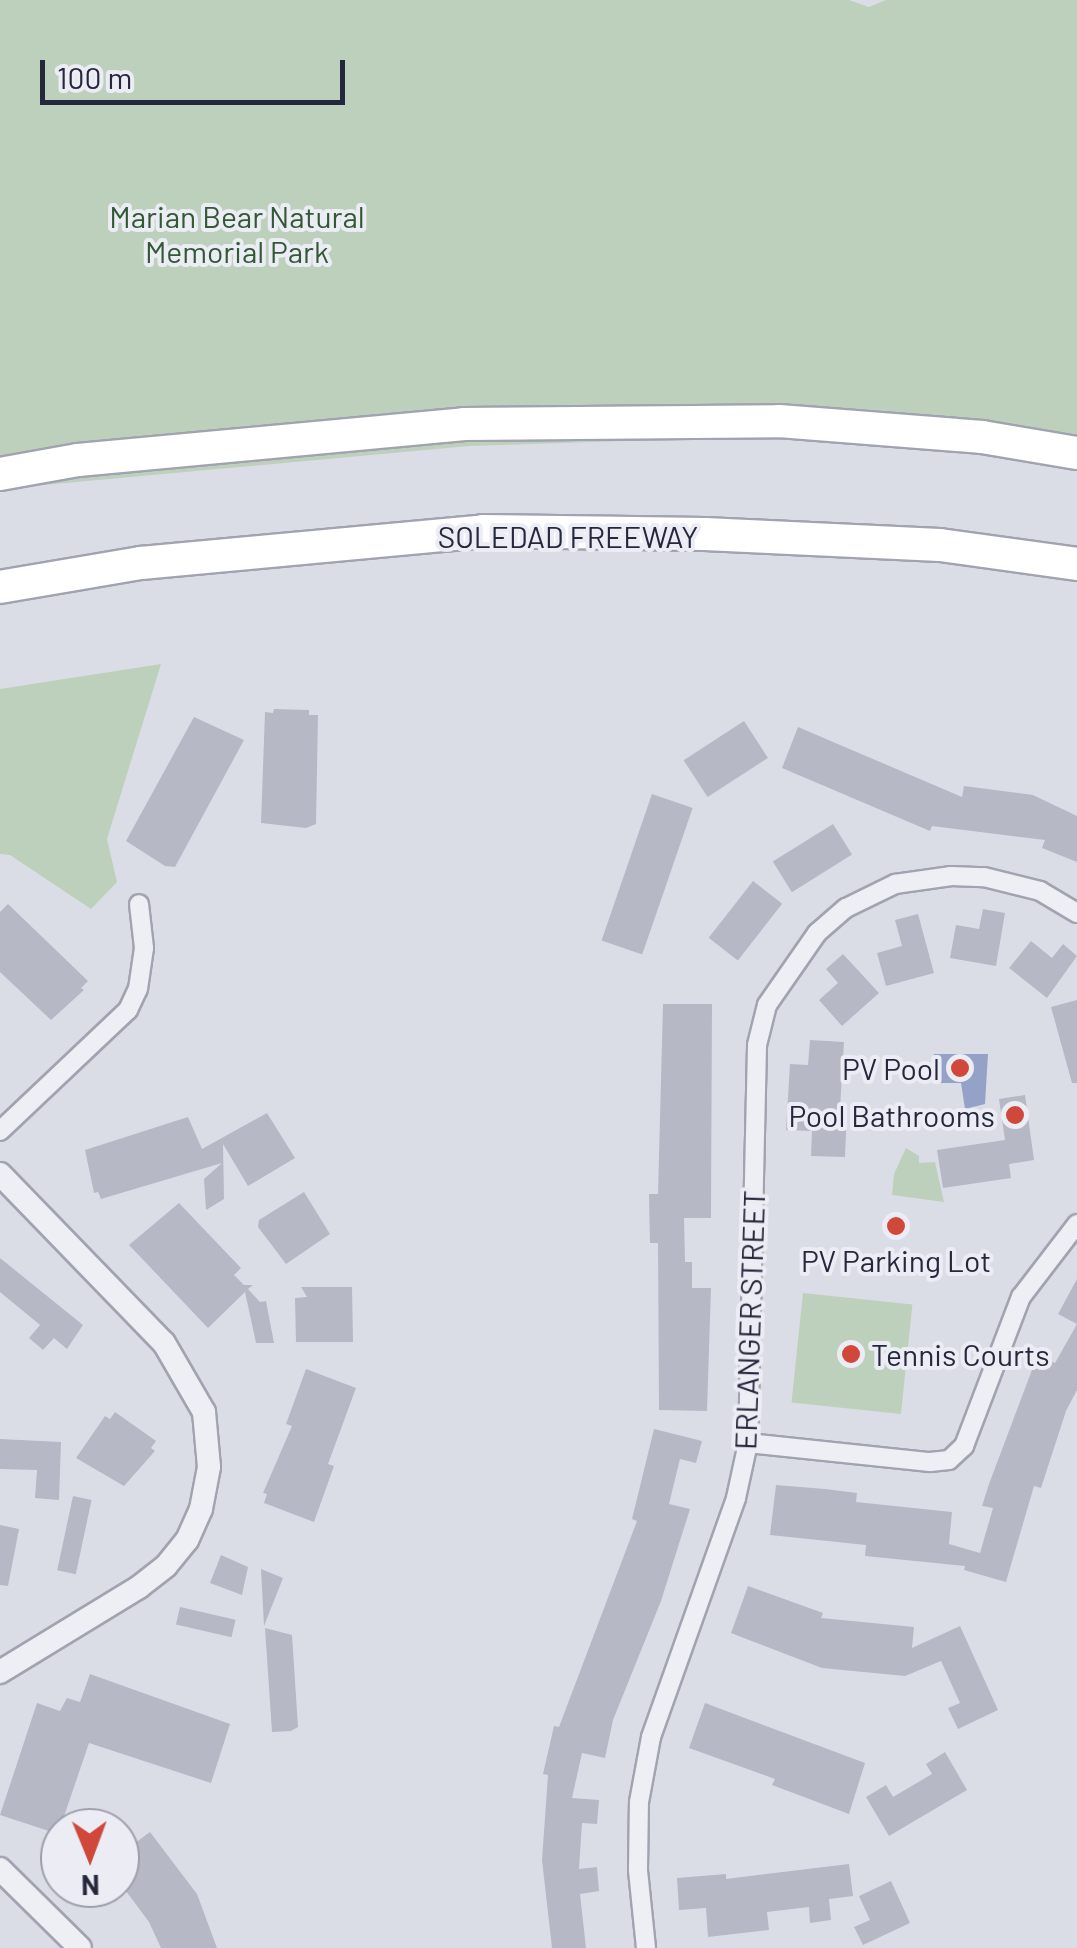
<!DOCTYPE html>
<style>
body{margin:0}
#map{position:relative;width:1077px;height:1948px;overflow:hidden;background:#dbdde6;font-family:Barlow,sans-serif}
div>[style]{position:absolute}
.green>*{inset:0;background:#bdd0bc;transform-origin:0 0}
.water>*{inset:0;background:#95a2c8}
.building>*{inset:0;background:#b6b8c6;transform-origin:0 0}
.roads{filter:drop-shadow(2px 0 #a1a3b0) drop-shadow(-2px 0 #a1a3b0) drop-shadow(0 2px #a1a3b0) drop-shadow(0 -2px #a1a3b0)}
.minor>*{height:18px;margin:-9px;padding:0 9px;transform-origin:9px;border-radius:9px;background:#eeeff5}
.tertiary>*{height:22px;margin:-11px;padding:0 11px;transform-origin:11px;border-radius:11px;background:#eeeff5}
.motorway>*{height:32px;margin:-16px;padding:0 16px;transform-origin:16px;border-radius:16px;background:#fff}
.dots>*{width:28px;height:28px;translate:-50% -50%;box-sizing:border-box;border:5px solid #ebecf4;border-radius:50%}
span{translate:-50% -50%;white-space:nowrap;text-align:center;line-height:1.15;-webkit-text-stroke:8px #ebecf4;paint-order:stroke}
.park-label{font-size:30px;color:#325834}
.street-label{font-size:30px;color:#25283c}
.poi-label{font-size:30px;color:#25283c}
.right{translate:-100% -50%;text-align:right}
.left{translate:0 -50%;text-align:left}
.north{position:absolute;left:40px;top:1808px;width:100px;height:100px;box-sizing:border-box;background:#ebecf4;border:2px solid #9c9eaa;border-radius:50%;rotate:179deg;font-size:28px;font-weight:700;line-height:40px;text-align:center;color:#25283c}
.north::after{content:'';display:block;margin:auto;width:35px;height:45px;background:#d0473c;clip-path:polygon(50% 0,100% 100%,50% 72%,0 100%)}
.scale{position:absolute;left:40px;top:60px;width:305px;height:45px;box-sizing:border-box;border:5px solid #25283c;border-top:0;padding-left:12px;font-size:30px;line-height:35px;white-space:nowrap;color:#25283c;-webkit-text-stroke:8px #ebecf4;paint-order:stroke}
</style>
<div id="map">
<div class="green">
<div style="clip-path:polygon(0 0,849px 0,869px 7px,886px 0,1077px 0,1077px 470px,945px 450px,806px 439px,655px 440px,469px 446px,0 489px)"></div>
<div style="clip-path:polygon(161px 664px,107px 839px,117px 882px,91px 909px,10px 855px,0 854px,0 689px)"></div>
<div style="clip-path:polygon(906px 1148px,919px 1156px,919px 1163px,935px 1162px,944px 1202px,892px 1195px,894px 1174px)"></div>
<div style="left:803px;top:1293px;width:110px;height:110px;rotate:6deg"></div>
</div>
<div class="water">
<div style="clip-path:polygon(934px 1054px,988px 1054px,985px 1104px,965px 1109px,961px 1083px,933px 1083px)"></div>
</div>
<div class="building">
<div style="clip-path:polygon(274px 709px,309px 710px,309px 715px,318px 715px,316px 824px,306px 828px,261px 823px,265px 712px,273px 713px)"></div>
<div style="clip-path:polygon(194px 717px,244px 740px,175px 867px,165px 866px,126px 841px)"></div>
<div style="left:744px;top:721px;width:44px;height:72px;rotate:57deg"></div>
<div style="clip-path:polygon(798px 727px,962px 797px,964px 786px,1033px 795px,1077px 816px,1077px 862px,1042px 848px,1045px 840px,932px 826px,930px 831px,782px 768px)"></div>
<div style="left:652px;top:794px;width:43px;height:155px;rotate:19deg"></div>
<div style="left:833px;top:824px;width:36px;height:71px;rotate:58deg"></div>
<div style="left:753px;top:881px;width:37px;height:72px;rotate:38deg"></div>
<div style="clip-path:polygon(8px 904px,88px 981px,81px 988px,84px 990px,51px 1020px,0 972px,0 912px)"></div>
<div style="clip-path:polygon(983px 909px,1005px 913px,996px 966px,950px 958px,956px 925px,979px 929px)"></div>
<div style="clip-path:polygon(918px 914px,934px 973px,886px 986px,877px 953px,902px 946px,895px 920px)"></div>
<div style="clip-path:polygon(1031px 941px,1052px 958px,1063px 944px,1077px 956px,1047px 998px,1009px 968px)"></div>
<div style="clip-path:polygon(843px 954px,879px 993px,842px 1026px,819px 1000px,838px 983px,826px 969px)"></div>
<div style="clip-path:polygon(1077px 1000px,1077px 1083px,1072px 1083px,1051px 1007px)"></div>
<div style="clip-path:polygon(663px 1004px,712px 1004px,711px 1218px,684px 1218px,685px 1262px,692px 1262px,692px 1288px,711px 1288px,707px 1411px,659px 1410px,658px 1243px,650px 1243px,649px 1194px,658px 1194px)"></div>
<div style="clip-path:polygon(810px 1040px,844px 1042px,840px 1108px,847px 1108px,845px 1157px,811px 1156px,812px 1131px,786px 1130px,790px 1064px,808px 1065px)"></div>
<div style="clip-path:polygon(1025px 1095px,1034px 1160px,1009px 1164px,1011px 1178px,943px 1188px,937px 1150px,1005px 1140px,999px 1099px)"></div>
<div style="clip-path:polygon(267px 1113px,295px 1158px,248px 1186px,223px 1144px,224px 1199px,206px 1210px,204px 1179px,222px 1163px,101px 1199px,98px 1192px,94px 1193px,85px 1150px,188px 1117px,202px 1149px)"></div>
<div style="clip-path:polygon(304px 1192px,330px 1234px,286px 1264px,258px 1227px,259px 1220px)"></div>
<div style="clip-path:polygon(179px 1203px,241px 1268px,234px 1275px,244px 1285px,253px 1285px,248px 1289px,260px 1302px,266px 1301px,274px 1343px,256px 1343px,245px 1292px,208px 1328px,129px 1245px)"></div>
<div style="clip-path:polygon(0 1258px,83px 1325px,67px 1349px,54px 1338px,43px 1350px,29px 1338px,40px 1325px,0 1292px)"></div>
<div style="clip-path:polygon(1077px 1279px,1077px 1390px,1066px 1411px,1041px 1488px,1034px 1486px,1006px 1582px,964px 1570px,965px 1566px,865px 1556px,866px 1545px,770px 1535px,776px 1485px,825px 1489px,857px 1493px,856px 1502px,952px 1512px,949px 1544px,980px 1553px,993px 1508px,982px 1506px,989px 1484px,1038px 1354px,1055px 1363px,1077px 1324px,1058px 1314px)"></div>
<div style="clip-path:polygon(301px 1287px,352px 1287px,353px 1342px,296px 1342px,295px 1298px,307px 1297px)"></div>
<div style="clip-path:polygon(306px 1369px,356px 1388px,328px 1464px,334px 1466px,314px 1522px,264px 1503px,267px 1494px,263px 1493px,292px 1426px,286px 1424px)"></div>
<div style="clip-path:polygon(115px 1412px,156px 1441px,151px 1448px,155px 1451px,124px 1486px,76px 1458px,105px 1416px,110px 1419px)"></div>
<div style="clip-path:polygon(654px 1429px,702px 1441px,696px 1463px,680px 1459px,669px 1504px,690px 1509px,661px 1601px,613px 1720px,605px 1758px,582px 1753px,572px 1798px,599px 1800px,597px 1824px,582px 1823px,579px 1869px,597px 1867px,599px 1891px,580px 1894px,586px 1948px,552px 1948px,542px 1860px,548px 1775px,543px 1774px,554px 1726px,559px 1727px,637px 1521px,632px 1519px)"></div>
<div style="clip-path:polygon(0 1439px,61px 1442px,59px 1500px,35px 1498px,37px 1470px,0 1469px)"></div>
<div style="left:73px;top:1496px;width:19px;height:76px;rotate:12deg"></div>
<div style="clip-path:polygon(0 1525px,19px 1529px,8px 1586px,0 1585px)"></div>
<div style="clip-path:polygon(221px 1555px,248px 1567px,242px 1595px,210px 1583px)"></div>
<div style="clip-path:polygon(261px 1569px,283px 1578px,264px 1626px)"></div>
<div style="clip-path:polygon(748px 1586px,823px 1613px,821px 1618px,914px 1627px,912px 1648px,960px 1626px,998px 1710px,958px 1729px,948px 1708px,960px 1703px,941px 1661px,905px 1676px,822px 1668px,731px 1633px)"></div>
<div style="left:180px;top:1607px;width:57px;height:18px;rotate:13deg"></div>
<div style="clip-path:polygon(265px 1628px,292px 1635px,298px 1727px,291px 1731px,272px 1732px)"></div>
<div style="clip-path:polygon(90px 1674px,230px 1724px,211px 1783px,89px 1743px,58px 1834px,0 1815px,37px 1703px,60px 1711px,67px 1698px,80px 1702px)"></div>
<div style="clip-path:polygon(705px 1703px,865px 1763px,849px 1814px,772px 1785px,775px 1779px,689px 1748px)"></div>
<div style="clip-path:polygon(945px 1752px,967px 1790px,889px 1836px,866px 1797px,886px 1785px,893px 1797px,932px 1774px,926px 1764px)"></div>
<div style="clip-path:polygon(150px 1832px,197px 1894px,217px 1948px,161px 1948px,149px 1922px,120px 1883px,120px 1854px)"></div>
<div style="clip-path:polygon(849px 1864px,853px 1896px,829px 1899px,831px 1920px,810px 1923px,809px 1907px,767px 1912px,769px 1930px,708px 1937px,706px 1908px,679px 1910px,677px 1878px,726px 1874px,726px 1879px)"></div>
<div style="clip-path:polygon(891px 1881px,910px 1923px,863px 1945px,854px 1927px,870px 1920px,859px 1896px)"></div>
</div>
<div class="roads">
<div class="minor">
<div style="left:0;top:1131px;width:176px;rotate:-43.4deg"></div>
<div style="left:128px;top:1010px;width:23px;rotate:-65deg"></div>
<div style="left:138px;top:989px;width:41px;rotate:-81.7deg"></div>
<div style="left:144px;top:948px;width:44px;rotate:-96.5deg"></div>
<div style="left:748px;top:1443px;width:183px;rotate:6deg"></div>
<div style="left:930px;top:1462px;width:19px;rotate:-6deg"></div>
<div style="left:949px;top:1460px;width:21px;rotate:-43deg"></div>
<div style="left:964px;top:1446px;width:160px;rotate:-69.1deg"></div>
<div style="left:1021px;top:1297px;width:92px;rotate:-52.5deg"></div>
<div style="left:646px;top:1948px;width:78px;rotate:-95.9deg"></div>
<div style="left:638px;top:1870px;width:68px;rotate:-89.2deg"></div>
<div style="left:639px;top:1802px;width:66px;rotate:-79.5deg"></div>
<div style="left:651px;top:1737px;width:254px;rotate:-70.4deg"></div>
<div style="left:736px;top:1498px;width:56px;rotate:-77.7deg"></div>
<div style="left:748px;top:1443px;width:398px;rotate:-88.7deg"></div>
<div style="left:757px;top:1045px;width:41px;rotate:-76deg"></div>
<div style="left:767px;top:1005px;width:88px;rotate:-55.2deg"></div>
<div style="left:817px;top:933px;width:38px;rotate:-41deg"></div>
<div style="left:846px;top:908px;width:55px;rotate:-26.1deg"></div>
<div style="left:895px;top:884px;width:57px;rotate:-8.1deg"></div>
<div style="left:951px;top:876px;width:33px;rotate:2deg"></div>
<div style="left:984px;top:877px;width:58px;rotate:14deg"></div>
<div style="left:1040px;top:891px;width:43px;rotate:30.7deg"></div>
</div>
<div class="tertiary">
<div style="left:0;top:1174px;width:235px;rotate:45.9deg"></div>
<div style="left:164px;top:1343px;width:80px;rotate:59.9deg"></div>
<div style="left:204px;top:1412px;width:55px;rotate:84.8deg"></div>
<div style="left:209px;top:1467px;width:43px;rotate:100.8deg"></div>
<div style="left:201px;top:1509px;width:34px;rotate:114deg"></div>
<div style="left:187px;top:1540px;width:33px;rotate:129deg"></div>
<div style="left:166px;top:1566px;width:34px;rotate:142deg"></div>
<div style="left:139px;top:1587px;width:163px;rotate:148.6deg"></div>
<div style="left:0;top:1869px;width:112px;rotate:44.6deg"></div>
</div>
<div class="motorway">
<div style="left:0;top:474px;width:79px;rotate:-10.2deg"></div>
<div style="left:78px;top:460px;width:388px;rotate:-5.3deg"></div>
<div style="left:464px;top:424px;width:315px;rotate:-0.5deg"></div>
<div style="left:779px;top:421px;width:204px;rotate:4.5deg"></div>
<div style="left:982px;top:437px;width:96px;rotate:9.6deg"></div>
<div style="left:0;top:587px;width:143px;rotate:-9.7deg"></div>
<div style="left:141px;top:563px;width:343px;rotate:-5.3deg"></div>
<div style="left:483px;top:531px;width:222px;rotate:0.8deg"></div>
<div style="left:705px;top:534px;width:235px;rotate:2.7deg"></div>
<div style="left:940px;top:545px;width:138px;rotate:7.9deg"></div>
</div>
</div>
<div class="dots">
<div style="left:960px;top:1068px;background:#d0473c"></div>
<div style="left:1015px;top:1115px;background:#d0473c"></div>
<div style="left:896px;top:1226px;background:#d0473c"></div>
<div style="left:851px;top:1354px;background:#d0473c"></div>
</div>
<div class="park-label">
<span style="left:237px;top:233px">Marian Bear Natural<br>Memorial Park</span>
</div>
<div class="street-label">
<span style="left:568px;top:536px">SOLEDAD FREEWAY</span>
<span style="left:749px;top:1320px;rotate:-88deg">ERLANGER STREET</span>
</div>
<div class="poi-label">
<span class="right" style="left:940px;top:1068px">PV Pool</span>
<span class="right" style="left:995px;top:1115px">Pool Bathrooms</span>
<span style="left:896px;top:1260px">PV Parking Lot</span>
<span class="left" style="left:871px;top:1354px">Tennis Courts</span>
</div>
<div class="north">N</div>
<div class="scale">100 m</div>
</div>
